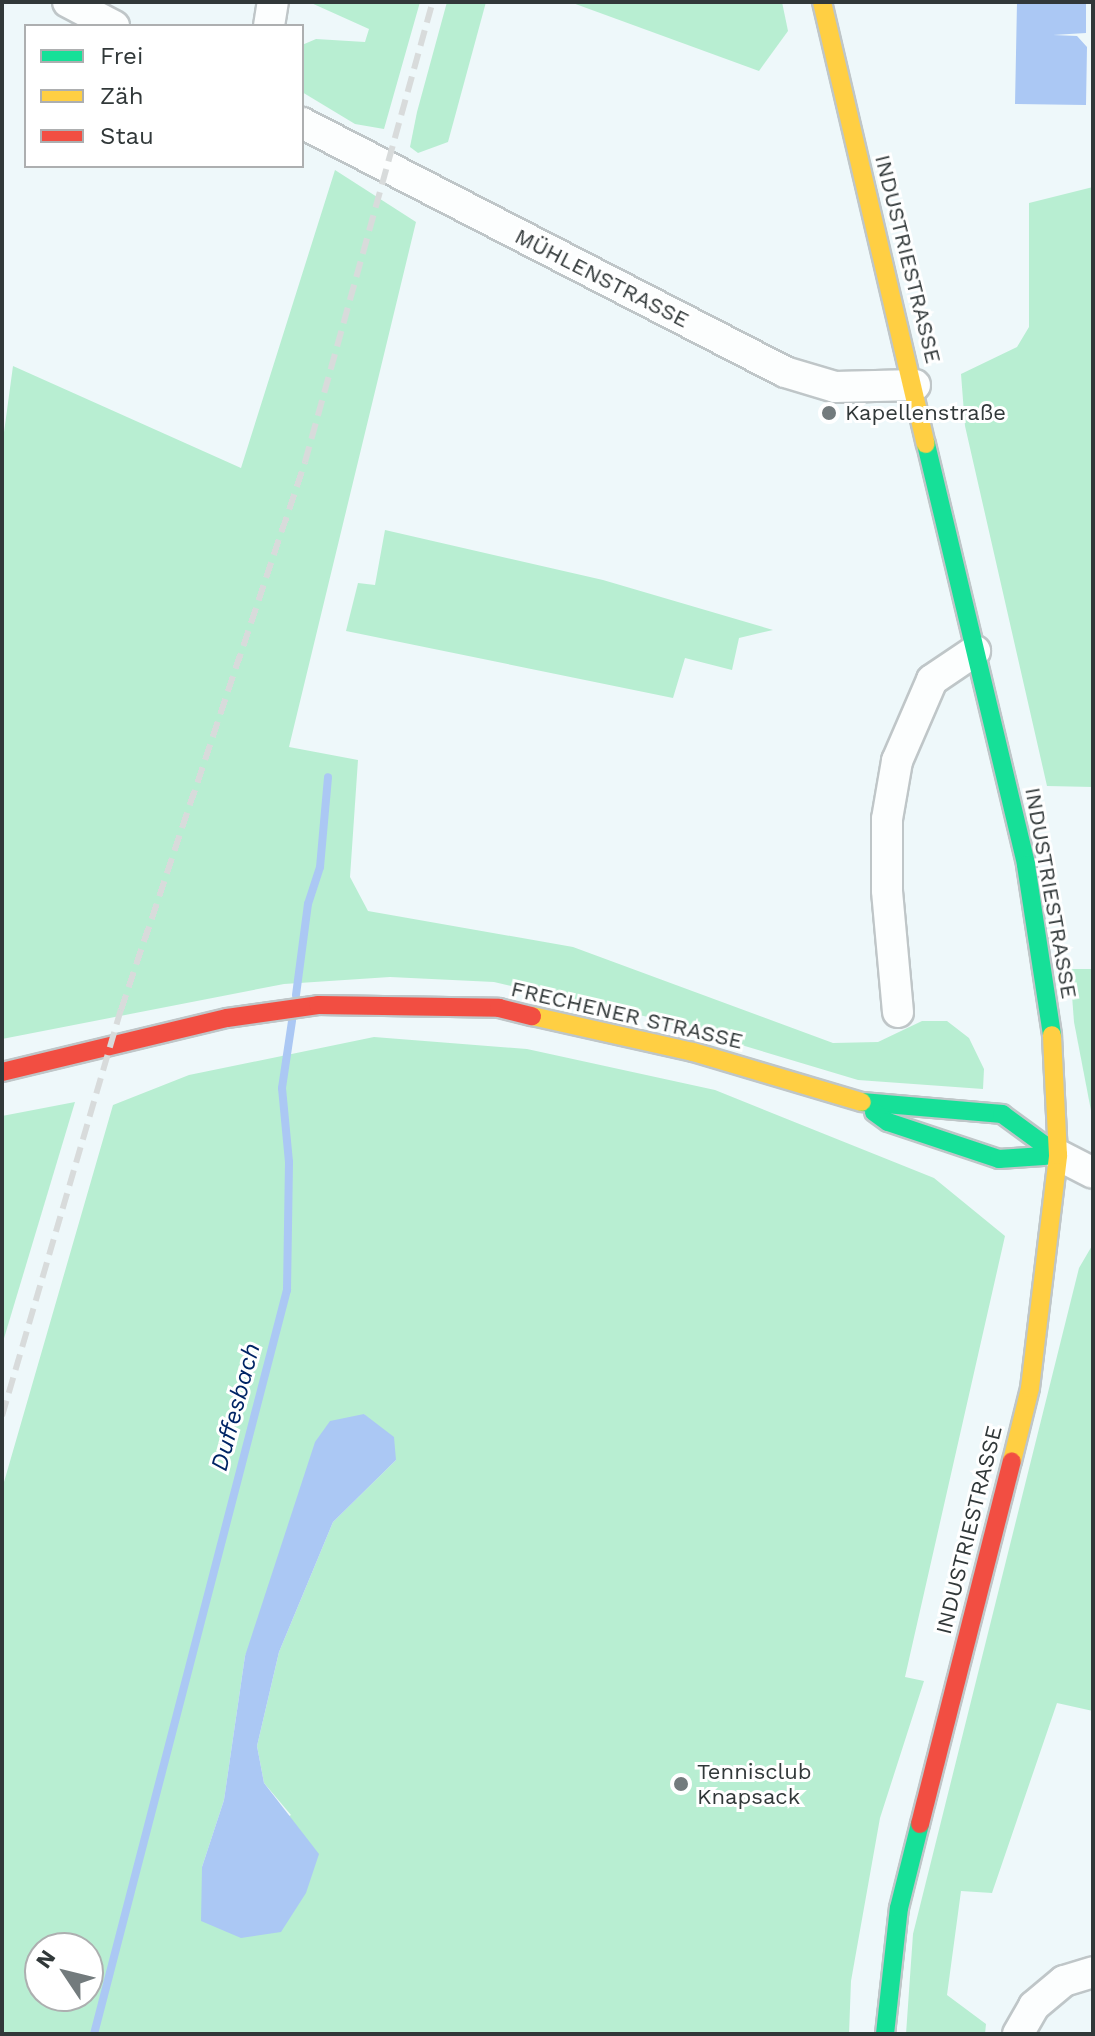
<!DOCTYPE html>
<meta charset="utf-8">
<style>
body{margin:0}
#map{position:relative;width:1095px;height:2036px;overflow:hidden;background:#eef8fa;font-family:"Work Sans",sans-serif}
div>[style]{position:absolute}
.green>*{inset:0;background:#b8eed2}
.water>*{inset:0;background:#abc8f4}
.stream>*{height:8px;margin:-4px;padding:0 4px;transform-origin:4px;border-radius:4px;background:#abc8f4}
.roads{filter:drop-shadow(2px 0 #bfc6c8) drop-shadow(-2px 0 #bfc6c8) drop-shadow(0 2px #bfc6c8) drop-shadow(0 -2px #bfc6c8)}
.street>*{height:30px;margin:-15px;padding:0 15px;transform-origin:15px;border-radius:15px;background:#fcfefe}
.fast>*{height:18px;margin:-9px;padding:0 9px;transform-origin:9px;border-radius:9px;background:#16e098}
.slow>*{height:18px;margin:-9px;padding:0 9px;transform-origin:9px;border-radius:9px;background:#ffcf43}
.jam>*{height:18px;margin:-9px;padding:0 9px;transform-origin:9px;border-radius:9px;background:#f24e42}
.rail>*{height:6px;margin-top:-3px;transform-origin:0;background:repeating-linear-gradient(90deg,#d8dbdb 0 16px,transparent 0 24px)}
.dots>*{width:22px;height:22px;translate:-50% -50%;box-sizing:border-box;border:4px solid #fff;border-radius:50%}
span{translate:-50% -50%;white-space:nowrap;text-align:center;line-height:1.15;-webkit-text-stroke:6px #fff;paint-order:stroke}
.street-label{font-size:22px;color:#313839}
.poi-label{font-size:22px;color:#313839}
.left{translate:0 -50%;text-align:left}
.water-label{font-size:24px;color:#002465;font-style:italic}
.frame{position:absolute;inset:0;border:4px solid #313839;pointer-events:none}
.legend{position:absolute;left:24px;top:24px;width:280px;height:144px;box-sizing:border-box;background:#fff;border:2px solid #adafb0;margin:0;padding:10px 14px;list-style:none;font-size:24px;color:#313839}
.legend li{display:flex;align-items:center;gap:16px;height:40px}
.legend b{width:40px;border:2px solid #adafb0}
.north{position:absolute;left:24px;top:1932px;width:80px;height:80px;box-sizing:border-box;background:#fff;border:2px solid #adafb0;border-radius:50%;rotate:305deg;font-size:22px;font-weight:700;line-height:32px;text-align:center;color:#313839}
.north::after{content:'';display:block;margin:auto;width:28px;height:36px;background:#737b7d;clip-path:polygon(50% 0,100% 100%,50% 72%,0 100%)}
</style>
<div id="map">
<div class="green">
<div style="clip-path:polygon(309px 2px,420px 2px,384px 129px,355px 124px,302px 92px,302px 45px,316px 39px,365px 42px,369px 29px)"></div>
<div style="clip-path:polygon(447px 2px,486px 2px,448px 142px,418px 153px,410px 147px,417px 112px)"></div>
<div style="clip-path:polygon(570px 2px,782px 2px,788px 31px,759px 71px)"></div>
<div style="clip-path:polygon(335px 170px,416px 222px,289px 747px,358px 760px,350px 877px,368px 911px,573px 947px,833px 1043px,878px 1042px,922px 1021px,947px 1021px,969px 1038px,984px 1069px,983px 1089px,858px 1080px,648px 1017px,494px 982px,390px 977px,284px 984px,2px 1039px,2px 447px,13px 366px,241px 468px)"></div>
<div style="clip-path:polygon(1093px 187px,1093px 787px,1047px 786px,965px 426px,961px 374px,1017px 347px,1029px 327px,1029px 203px)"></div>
<div style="clip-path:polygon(385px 530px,603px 580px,773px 630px,739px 638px,732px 670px,685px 658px,673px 698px,346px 631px,358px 583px,375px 585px)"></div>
<div style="clip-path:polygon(1070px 969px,1093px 969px,1093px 1121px,1074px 1022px)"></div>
<div style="clip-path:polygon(evenodd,374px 1037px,527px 1049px,715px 1090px,934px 1178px,1005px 1236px,905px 1677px,924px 1681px,880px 1818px,851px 1981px,849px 2034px,2px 2034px,2px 1489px,113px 1105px,189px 1075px,374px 1037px,364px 1414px,396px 1460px,333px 1522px,279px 1652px,257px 1746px,264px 1783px,291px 1815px,202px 1867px,224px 1800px,245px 1656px,364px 1414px,374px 1037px,40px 1948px,88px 1948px,88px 1996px,40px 1996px,40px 1948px)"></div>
<div style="clip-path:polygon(75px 1102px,2px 1345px,2px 1116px)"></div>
<div style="clip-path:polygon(1093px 1244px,1093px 1711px,1057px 1703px,992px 1893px,961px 1891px,947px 1995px,986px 2024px,985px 2034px,906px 2034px,913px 1934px,1079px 1268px)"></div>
</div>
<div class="water">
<div style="clip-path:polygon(1017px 2px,1086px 2px,1086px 33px,1053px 35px,1077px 36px,1087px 47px,1086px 105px,1015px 104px)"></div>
<div style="clip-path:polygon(364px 1414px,394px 1437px,396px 1460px,333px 1522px,279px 1652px,257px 1746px,264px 1783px,319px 1854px,306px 1893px,281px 1932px,241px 1938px,201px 1921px,202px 1867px,224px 1800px,245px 1656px,315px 1442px,330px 1421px)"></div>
</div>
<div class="stream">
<div style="left:296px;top:995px;width:92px;rotate:-82.5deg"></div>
<div style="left:308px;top:904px;width:39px;rotate:-72deg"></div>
<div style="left:320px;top:867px;width:90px;rotate:-84.9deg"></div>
<div style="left:94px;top:2034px;width:769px;rotate:-75.46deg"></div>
<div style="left:287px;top:1290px;width:128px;rotate:-89.1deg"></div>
<div style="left:289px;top:1162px;width:74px;rotate:-95.4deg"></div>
<div style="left:282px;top:1088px;width:68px;rotate:-81.5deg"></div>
</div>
<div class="roads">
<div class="street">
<div style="left:68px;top:2px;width:52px;rotate:27.6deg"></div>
<div style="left:269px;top:26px;width:24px;rotate:-81deg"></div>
<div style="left:302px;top:123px;width:543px;rotate:27.27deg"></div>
<div style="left:785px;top:372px;width:52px;rotate:16.7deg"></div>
<div style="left:835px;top:387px;width:80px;rotate:-1.4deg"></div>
<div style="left:898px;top:1012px;width:122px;rotate:-95.2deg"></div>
<div style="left:887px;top:890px;width:71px;rotate:-90deg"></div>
<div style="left:887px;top:819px;width:59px;rotate:-80.2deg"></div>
<div style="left:897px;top:761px;width:88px;rotate:-66.6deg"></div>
<div style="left:932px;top:680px;width:52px;rotate:-34deg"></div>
<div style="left:1058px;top:1155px;width:39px;rotate:27deg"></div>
<div style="left:1018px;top:2034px;width:32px;rotate:-60deg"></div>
<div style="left:1034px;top:2006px;width:39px;rotate:-40deg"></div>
<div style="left:1064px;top:1981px;width:30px;rotate:-17deg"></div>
</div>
<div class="fast">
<div style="left:926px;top:444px;width:433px;rotate:76.6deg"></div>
<div style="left:1026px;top:865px;width:172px;rotate:81.3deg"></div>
<div style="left:862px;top:1102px;width:141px;rotate:4.9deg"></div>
<div style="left:1002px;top:1114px;width:69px;rotate:36.2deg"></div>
<div style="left:874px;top:1112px;width:17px;rotate:36deg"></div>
<div style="left:888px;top:1122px;width:117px;rotate:18.4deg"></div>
<div style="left:999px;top:1159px;width:59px;rotate:-3.9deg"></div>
<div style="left:885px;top:2034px;width:127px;rotate:-83.7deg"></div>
<div style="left:899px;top:1908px;width:87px;rotate:-76deg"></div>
</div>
<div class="slow">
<div style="left:822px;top:2px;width:454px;rotate:76.8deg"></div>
<div style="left:532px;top:1016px;width:165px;rotate:12.6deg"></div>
<div style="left:693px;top:1052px;width:176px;rotate:16.5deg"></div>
<div style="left:1012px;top:1461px;width:75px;rotate:-76.1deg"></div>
<div style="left:1030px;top:1388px;width:235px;rotate:-83.1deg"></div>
<div style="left:1058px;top:1155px;width:120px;rotate:-92.9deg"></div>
</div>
<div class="jam">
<div style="left:2px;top:1072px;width:231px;rotate:-13.5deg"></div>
<div style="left:227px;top:1018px;width:92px;rotate:-8.1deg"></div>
<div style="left:318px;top:1005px;width:181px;rotate:0.9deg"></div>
<div style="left:499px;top:1008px;width:34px;rotate:14deg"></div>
<div style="left:920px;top:1824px;width:374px;rotate:-75.8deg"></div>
</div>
</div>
<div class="rail">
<div style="left:2px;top:1416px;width:423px;rotate:-73.7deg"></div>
<div style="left:121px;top:1010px;width:578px;rotate:-71.44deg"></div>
<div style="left:305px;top:462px;width:477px;rotate:-74.5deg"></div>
</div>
<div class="dots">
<div style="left:829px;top:413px;background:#737b7d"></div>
<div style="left:681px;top:1784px;background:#737b7d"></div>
</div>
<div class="street-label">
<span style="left:908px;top:259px;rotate:76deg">INDUSTRIESTRASSE</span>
<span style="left:602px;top:278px;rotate:27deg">MÜHLENSTRASSE</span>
<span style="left:1051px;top:893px;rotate:80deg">INDUSTRIESTRASSE</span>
<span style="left:627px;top:1015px;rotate:13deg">FRECHENER STRASSE</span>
<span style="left:969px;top:1530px;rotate:-76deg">INDUSTRIESTRASSE</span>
</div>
<div class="poi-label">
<span class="left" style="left:845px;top:413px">Kapellenstraße</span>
<span class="left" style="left:697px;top:1784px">Tennisclub<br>Knapsack</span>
</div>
<div class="water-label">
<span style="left:236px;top:1407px;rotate:-75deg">Duffesbach</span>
</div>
<div class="frame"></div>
<ul class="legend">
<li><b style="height:10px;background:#16e098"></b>Frei</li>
<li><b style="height:10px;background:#ffcf43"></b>Zäh</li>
<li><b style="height:10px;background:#f24e42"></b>Stau</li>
</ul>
<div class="north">N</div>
</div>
